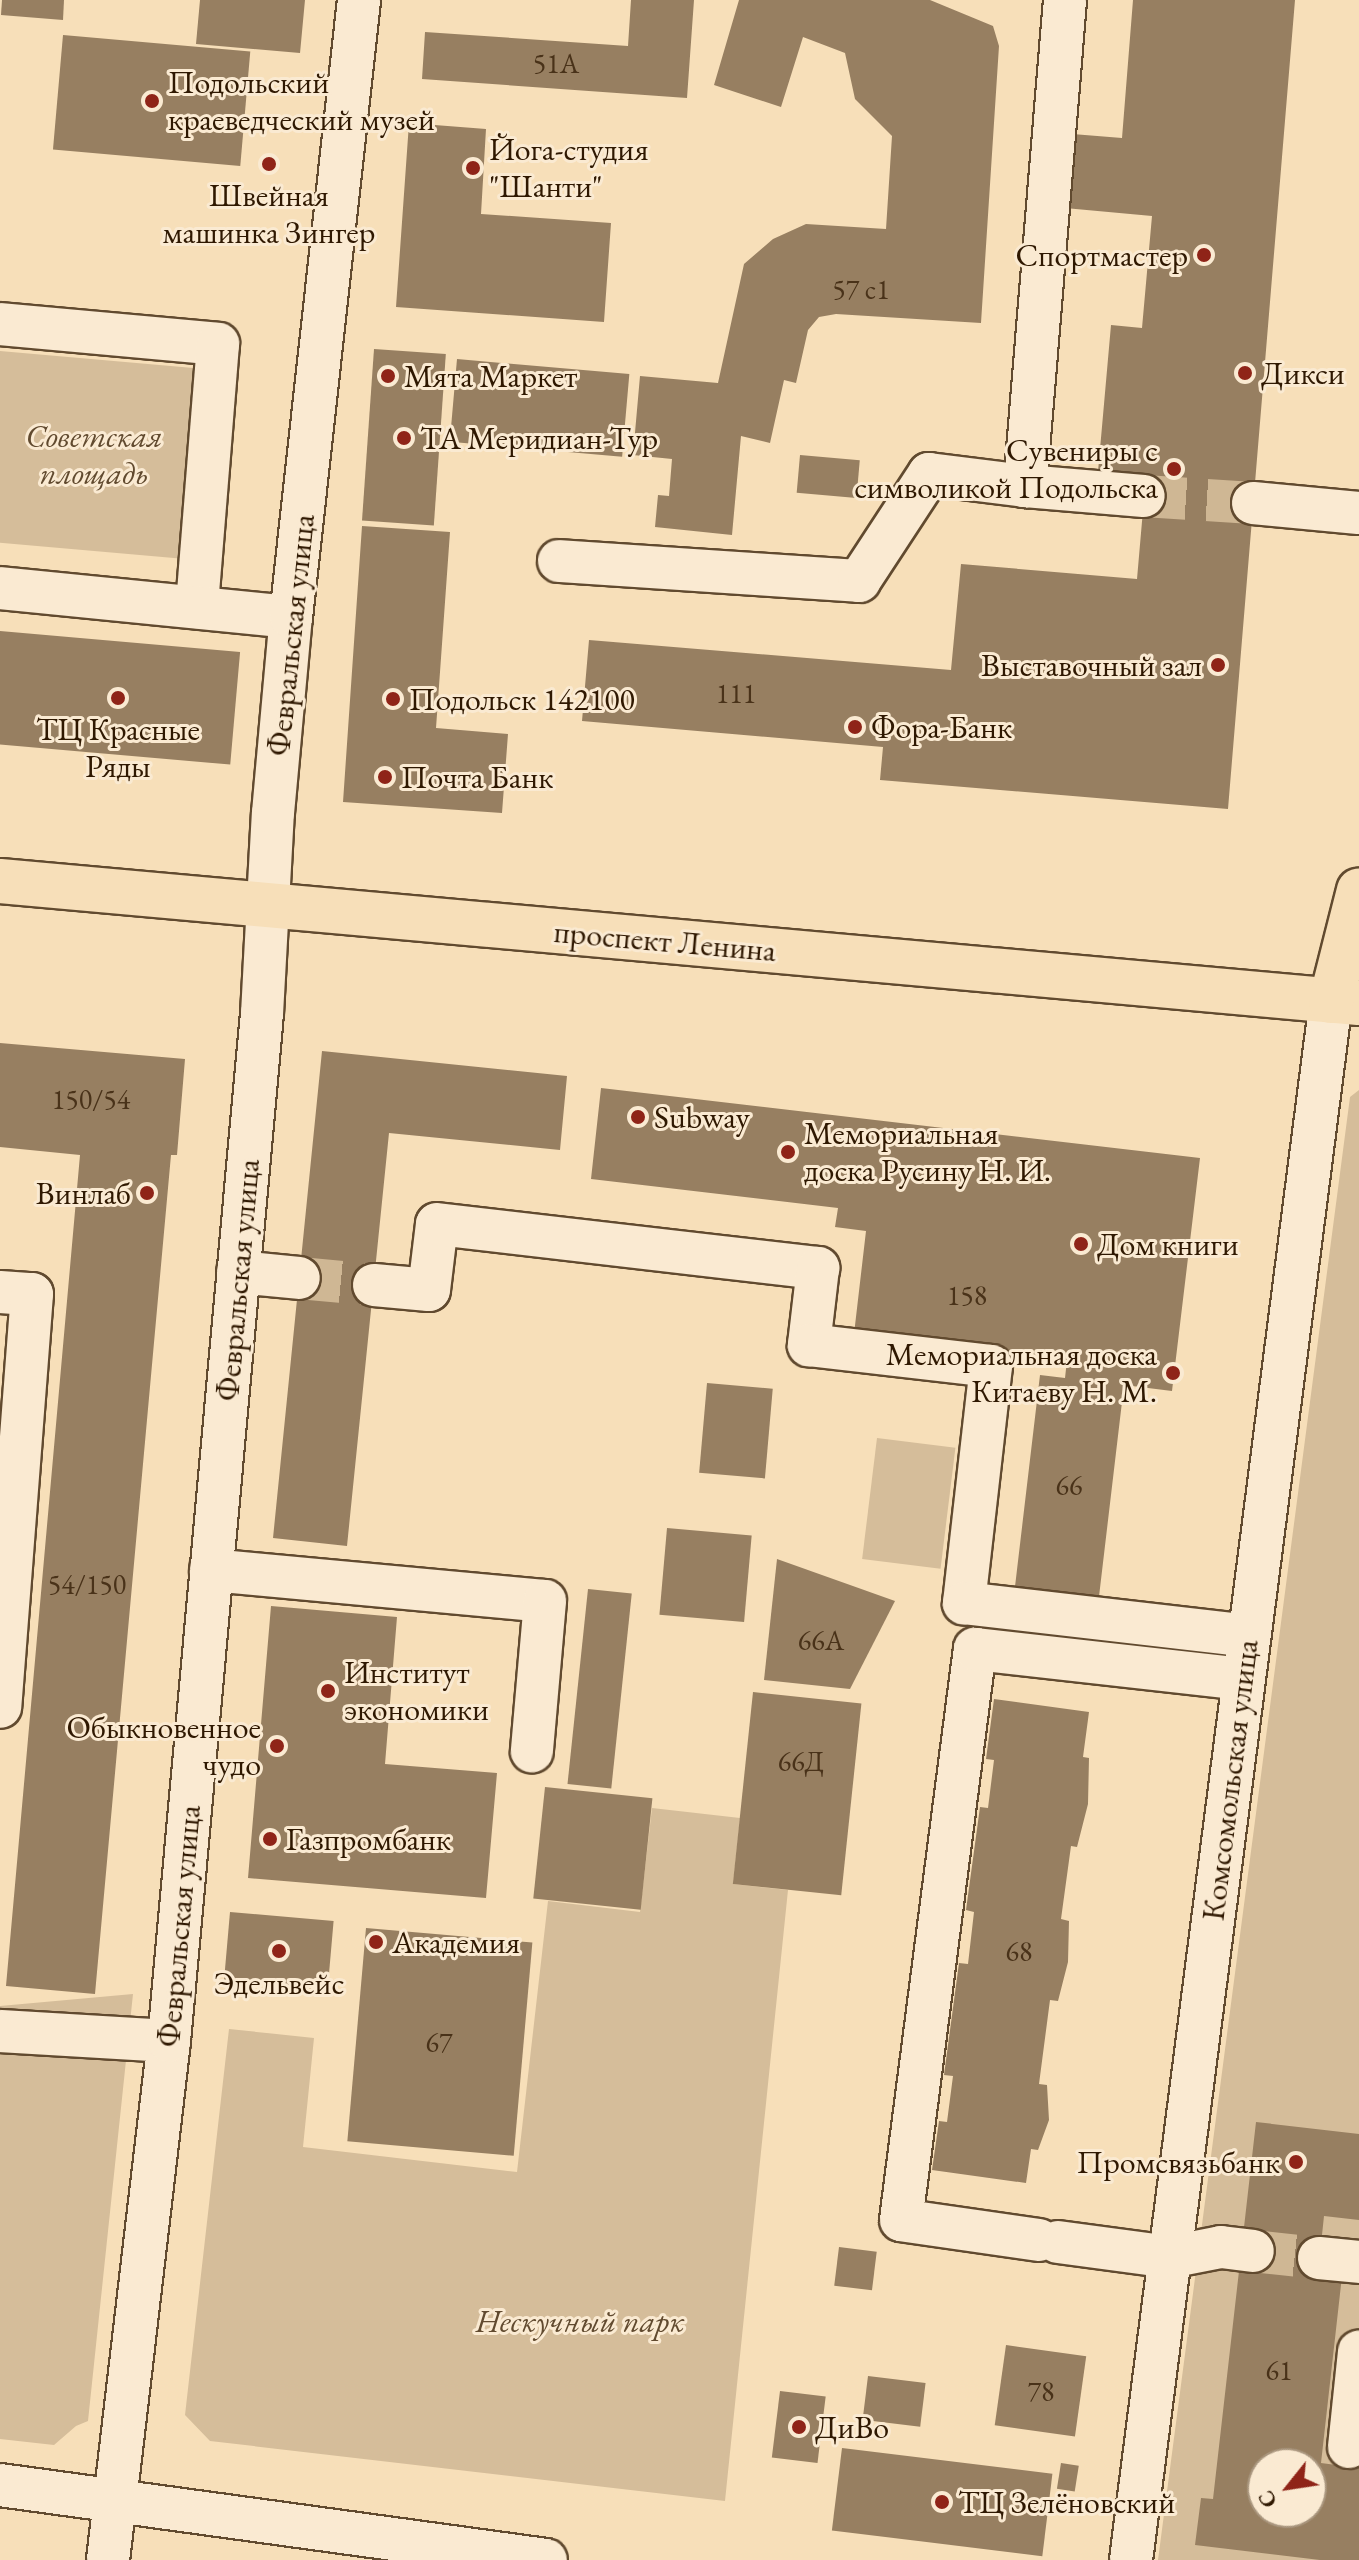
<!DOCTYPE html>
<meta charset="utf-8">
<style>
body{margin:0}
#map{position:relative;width:1359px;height:2560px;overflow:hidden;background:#f7dfb9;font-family:"EB Garamond",serif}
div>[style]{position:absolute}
.green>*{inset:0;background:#d5bd9a;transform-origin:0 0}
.building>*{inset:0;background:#977f61;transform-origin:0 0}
.minor-tunnel>*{height:42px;margin-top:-21px;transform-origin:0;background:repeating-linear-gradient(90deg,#cfb794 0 42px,transparent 0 63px)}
.roads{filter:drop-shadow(2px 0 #614a2f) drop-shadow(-2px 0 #614a2f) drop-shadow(0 2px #614a2f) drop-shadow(0 -2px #614a2f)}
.minor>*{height:42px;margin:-21px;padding:0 21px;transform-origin:21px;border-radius:21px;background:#faead2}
.major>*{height:44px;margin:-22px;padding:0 22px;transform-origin:22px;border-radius:22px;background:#f7dfb9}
.dots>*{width:22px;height:22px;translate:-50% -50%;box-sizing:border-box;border:4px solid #faead2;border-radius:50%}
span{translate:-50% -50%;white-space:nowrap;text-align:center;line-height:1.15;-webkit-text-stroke:6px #faead2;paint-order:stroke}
.number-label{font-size:28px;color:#493219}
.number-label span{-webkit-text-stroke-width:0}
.poi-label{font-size:32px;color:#2f1801}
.left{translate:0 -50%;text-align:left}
.right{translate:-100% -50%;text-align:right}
.park-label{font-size:32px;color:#614a2f;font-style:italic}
.street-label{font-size:32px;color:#2f1801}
.north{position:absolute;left:1247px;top:2448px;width:80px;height:80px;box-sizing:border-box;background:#faead2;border:2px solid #a9967e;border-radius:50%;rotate:240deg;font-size:22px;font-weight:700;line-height:32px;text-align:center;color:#2f1801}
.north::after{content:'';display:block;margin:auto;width:28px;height:36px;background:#8f2418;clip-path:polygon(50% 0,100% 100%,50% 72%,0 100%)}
</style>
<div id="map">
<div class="green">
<div style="left:0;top:351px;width:197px;height:191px;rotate:5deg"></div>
<div style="clip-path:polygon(evenodd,1359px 1090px,1359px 2560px,1158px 2560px,1350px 1097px,1359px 1090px,1263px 2464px,1311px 2464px,1311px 2512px,1263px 2512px,1263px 2464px)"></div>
<div style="left:877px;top:1438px;width:79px;height:122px;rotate:7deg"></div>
<div style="clip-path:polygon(652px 1808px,740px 1818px,733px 1884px,788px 1890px,725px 2501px,210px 2441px,185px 2415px,229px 2029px,314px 2038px,303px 2147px,517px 2172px,548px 1901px,640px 1912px)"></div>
<div style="clip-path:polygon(133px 1994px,88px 2421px,76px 2426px,54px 2445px,0 2439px,0 2006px)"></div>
</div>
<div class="building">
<div style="clip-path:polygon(2px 0,64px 0,63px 20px,1px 15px)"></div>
<div style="clip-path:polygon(200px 0,305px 0,300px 53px,196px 44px)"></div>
<div style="clip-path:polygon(631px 0,694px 0,687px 98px,422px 79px,425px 32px,628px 46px)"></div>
<div style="clip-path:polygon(739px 0,930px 0,993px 26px,999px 46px,981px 323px,836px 314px,819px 317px,808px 330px,796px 383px,784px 380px,770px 443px,741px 436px,732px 535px,655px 527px,658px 495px,669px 496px,672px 459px,633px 455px,640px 376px,718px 383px,744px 264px,773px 239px,806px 224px,886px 229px,892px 136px,855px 99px,845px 53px,803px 37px,781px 107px,714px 85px)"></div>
<div style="clip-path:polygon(1133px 0,1295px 0,1228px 809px,880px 780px,883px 747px,582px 721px,589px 640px,951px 670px,961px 564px,1137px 579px,1145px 487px,1097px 483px,1111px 325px,1142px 328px,1152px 216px,1054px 207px,1060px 133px,1122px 138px)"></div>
<div style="left:63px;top:35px;width:188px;height:115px;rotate:5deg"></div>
<div style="clip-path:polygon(409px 123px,486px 129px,481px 214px,611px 223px,604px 322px,396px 307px)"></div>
<div style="left:374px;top:349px;width:72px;height:172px;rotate:4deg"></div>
<div style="left:457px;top:359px;width:173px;height:83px;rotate:5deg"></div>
<div style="left:800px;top:455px;width:60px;height:38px;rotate:5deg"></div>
<div style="clip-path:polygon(362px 526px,450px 532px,436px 728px,508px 734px,502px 813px,343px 802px)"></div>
<div style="left:0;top:631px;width:241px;height:113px;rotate:5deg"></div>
<div style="clip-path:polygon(0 1043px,185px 1059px,177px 1155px,171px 1155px,95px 1994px,6px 1986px,80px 1155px,0 1147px)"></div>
<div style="clip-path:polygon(322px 1051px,567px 1076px,560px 1150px,389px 1133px,347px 1546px,273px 1538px)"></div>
<div style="clip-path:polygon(601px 1088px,1200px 1158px,1172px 1391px,1124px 1385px,1098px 1605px,1014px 1595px,1040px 1375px,1065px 1378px,1067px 1360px,854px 1334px,866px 1231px,835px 1227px,838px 1208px,591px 1179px)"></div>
<div style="left:707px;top:1383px;width:66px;height:90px;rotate:5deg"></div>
<div style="left:667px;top:1528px;width:85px;height:87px;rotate:5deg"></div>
<div style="clip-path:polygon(777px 1559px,895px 1601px,850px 1689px,764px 1680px)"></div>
<div style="left:588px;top:1589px;width:44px;height:196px;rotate:6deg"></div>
<div style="clip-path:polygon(271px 1606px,397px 1617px,385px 1764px,497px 1773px,486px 1898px,248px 1878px)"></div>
<div style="left:753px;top:1692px;width:109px;height:193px;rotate:6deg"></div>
<div style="clip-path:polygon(994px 1699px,1089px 1712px,1083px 1757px,1089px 1758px,1088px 1804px,1077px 1847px,1071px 1846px,1061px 1919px,1069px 1921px,1068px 1962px,1058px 2001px,1050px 2000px,1039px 2084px,1047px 2085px,1049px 2120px,1038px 2150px,1031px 2149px,1026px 2183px,932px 2170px,939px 2121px,947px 2122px,953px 2076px,944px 2075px,959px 1963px,968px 1964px,974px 1912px,966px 1910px,980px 1807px,988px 1808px,994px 1760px,986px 1759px)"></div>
<div style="left:545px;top:1787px;width:108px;height:112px;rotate:6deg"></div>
<div style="left:230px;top:1912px;width:104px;height:69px;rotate:5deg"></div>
<div style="left:366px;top:1928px;width:167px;height:214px;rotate:5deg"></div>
<div style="clip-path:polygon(evenodd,1256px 2122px,1359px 2134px,1359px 2220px,1324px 2216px,1318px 2273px,1342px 2276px,1321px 2463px,1359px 2468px,1359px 2560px,1320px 2560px,1195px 2545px,1201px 2498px,1213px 2499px,1256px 2122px,1263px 2464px,1311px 2464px,1311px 2512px,1263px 2512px,1263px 2464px)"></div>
<div style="left:839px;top:2247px;width:38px;height:39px;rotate:7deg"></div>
<div style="left:1006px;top:2345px;width:81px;height:81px;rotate:8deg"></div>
<div style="left:868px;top:2376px;width:58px;height:44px;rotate:7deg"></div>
<div style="left:780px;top:2391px;width:46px;height:67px;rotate:7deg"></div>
<div style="left:842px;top:2448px;width:212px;height:83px;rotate:7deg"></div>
<div style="left:1061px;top:2463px;width:18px;height:26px;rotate:9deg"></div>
</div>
<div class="minor-tunnel">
<div style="left:1144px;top:496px;width:109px;rotate:3.7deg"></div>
<div style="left:299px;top:1278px;width:75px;rotate:5.3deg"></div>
<div style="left:1253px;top:2251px;width:66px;rotate:6.1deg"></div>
</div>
<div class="roads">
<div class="minor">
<div style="left:1065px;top:0;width:488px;rotate:94.7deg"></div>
<div style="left:1025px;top:486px;width:119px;rotate:4.8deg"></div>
<div style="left:0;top:324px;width:219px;rotate:5.2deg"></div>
<div style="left:218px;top:344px;width:264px;rotate:94.6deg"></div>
<div style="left:1253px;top:503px;width:106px;rotate:5.4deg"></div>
<div style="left:559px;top:561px;width:301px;rotate:3.8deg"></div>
<div style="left:859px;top:581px;width:128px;rotate:-56.8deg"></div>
<div style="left:929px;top:474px;width:97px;rotate:7.1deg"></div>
<div style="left:0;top:588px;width:292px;rotate:5.7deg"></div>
<div style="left:238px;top:1272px;width:61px;rotate:5.6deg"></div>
<div style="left:374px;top:1285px;width:55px;rotate:5.2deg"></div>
<div style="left:429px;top:1290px;width:66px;rotate:-83.1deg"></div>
<div style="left:437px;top:1224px;width:384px;rotate:6.6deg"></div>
<div style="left:818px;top:1268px;width:78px;rotate:96.7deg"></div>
<div style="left:809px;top:1345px;width:183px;rotate:6.6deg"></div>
<div style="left:991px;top:1366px;width:239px;rotate:96.5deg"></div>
<div style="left:964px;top:1603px;width:287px;rotate:6.6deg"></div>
<div style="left:0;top:1292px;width:32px;rotate:4deg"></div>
<div style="left:32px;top:1294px;width:414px;rotate:94.4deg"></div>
<div style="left:211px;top:1570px;width:335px;rotate:5.3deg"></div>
<div style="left:545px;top:1601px;width:151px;rotate:95deg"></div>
<div style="left:0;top:2031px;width:169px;rotate:3.4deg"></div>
<div style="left:1039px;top:2240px;width:139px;rotate:-171.8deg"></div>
<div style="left:901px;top:2220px;width:576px;rotate:-82.62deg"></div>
<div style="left:975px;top:1649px;width:270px;rotate:6.4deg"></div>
<div style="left:1058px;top:2242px;width:113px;rotate:7.6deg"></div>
<div style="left:1170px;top:2257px;width:52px;rotate:-11.1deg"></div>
<div style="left:1221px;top:2247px;width:32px;rotate:7deg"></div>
<div style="left:1319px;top:2258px;width:40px;rotate:5.7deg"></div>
<div style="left:1349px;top:2447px;width:96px;rotate:-84deg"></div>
<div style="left:0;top:2485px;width:551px;rotate:7.82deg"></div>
<div style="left:108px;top:2560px;width:523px;rotate:-83.3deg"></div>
<div style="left:169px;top:2041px;width:1031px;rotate:-84.83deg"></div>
<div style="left:262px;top:1014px;width:201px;rotate:-86.9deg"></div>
<div style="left:273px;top:813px;width:197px;rotate:-84.8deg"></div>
<div style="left:291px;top:617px;width:621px;rotate:-83.71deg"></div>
<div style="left:1131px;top:2560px;width:1572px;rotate:-82.69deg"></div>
</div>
<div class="major">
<div style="left:0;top:881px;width:1364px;rotate:5.13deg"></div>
<div style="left:1331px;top:1001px;width:114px;rotate:-75.8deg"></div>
</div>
</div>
<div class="dots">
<div style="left:152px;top:101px;background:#8f2418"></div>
<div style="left:269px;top:164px;background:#8f2418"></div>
<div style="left:473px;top:168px;background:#8f2418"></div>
<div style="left:1204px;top:255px;background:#8f2418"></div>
<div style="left:1245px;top:373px;background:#8f2418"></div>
<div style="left:388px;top:376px;background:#8f2418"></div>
<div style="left:404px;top:438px;background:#8f2418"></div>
<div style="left:1174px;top:469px;background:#8f2418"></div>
<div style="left:1218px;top:665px;background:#8f2418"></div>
<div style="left:118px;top:698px;background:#8f2418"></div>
<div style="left:393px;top:699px;background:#8f2418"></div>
<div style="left:855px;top:727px;background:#8f2418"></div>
<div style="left:385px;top:777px;background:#8f2418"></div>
<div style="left:638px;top:1117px;background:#8f2418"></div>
<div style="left:788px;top:1152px;background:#8f2418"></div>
<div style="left:147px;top:1193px;background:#8f2418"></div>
<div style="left:1081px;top:1244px;background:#8f2418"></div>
<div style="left:1173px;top:1373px;background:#8f2418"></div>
<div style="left:328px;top:1691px;background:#8f2418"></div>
<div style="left:277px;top:1746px;background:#8f2418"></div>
<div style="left:270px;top:1839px;background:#8f2418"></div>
<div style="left:376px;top:1942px;background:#8f2418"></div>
<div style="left:279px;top:1951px;background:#8f2418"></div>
<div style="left:1296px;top:2162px;background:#8f2418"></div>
<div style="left:799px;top:2427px;background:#8f2418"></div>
<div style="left:942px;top:2502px;background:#8f2418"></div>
</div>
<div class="number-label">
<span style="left:556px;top:63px">51А</span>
<span style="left:861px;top:289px">57 с1</span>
<span style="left:736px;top:693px">111</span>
<span style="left:91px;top:1099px">150/54</span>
<span style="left:967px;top:1295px">158</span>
<span style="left:1069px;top:1485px">66</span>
<span style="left:87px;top:1584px">54/150</span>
<span style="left:821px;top:1640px">66А</span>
<span style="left:801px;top:1761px">66Д</span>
<span style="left:1019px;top:1951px">68</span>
<span style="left:439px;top:2042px">67</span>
<span style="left:1279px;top:2370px">61</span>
<span style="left:1041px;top:2391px">78</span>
</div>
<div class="poi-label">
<span class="left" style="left:168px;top:101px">Подольский<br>краеведческий музей</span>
<span class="left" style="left:489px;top:168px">Йога-студия<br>"Шанти"</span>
<span style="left:269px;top:214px">Швейная<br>машинка Зингер</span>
<span class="right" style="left:1188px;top:255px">Спортмастер</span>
<span class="left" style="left:1261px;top:373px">Дикси</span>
<span class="left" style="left:404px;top:376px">Мята Маркет</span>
<span class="left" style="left:420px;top:438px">ТА Меридиан-Тур</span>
<span class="right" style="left:1158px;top:469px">Сувениры с<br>символикой Подольска</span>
<span class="right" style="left:1202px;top:665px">Выставочный зал</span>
<span class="left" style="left:409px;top:699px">Подольск 142100</span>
<span class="left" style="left:871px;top:727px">Фора-Банк</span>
<span style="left:118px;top:748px">ТЦ Красные<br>Ряды</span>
<span class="left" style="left:401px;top:777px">Почта Банк</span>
<span class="left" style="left:654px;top:1117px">Subway</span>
<span class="left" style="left:804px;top:1152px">Мемориальная<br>доска Русину Н. И.</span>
<span class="right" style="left:131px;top:1193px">Винлаб</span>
<span class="left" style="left:1097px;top:1244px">Дом книги</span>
<span class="right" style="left:1157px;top:1373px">Мемориальная доска<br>Китаеву Н. М.</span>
<span class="left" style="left:344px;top:1691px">Институт<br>экономики</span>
<span class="right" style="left:261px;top:1746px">Обыкновенное<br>чудо</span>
<span class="left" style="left:286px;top:1839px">Газпромбанк</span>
<span class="left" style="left:392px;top:1942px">Академия</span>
<span style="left:279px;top:1983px">Эдельвейс</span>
<span class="right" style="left:1280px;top:2162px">Промсвязьбанк</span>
<span class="left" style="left:815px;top:2427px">ДиВо</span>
<span class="left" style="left:958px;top:2502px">ТЦ Зелёновский</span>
</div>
<div class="park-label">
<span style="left:94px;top:455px">Советская<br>площадь</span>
<span style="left:580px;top:2321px">Нескучный парк</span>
</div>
<div class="street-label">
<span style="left:291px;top:635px;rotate:-84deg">Февральская улица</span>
<span style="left:665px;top:941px;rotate:5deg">проспект Ленина</span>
<span style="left:238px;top:1280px;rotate:-85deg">Февральская улица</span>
<span style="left:1230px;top:1780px;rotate:-83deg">Комсомольская улица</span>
<span style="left:179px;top:1926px;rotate:-85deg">Февральская улица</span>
</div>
<div class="north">С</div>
</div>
